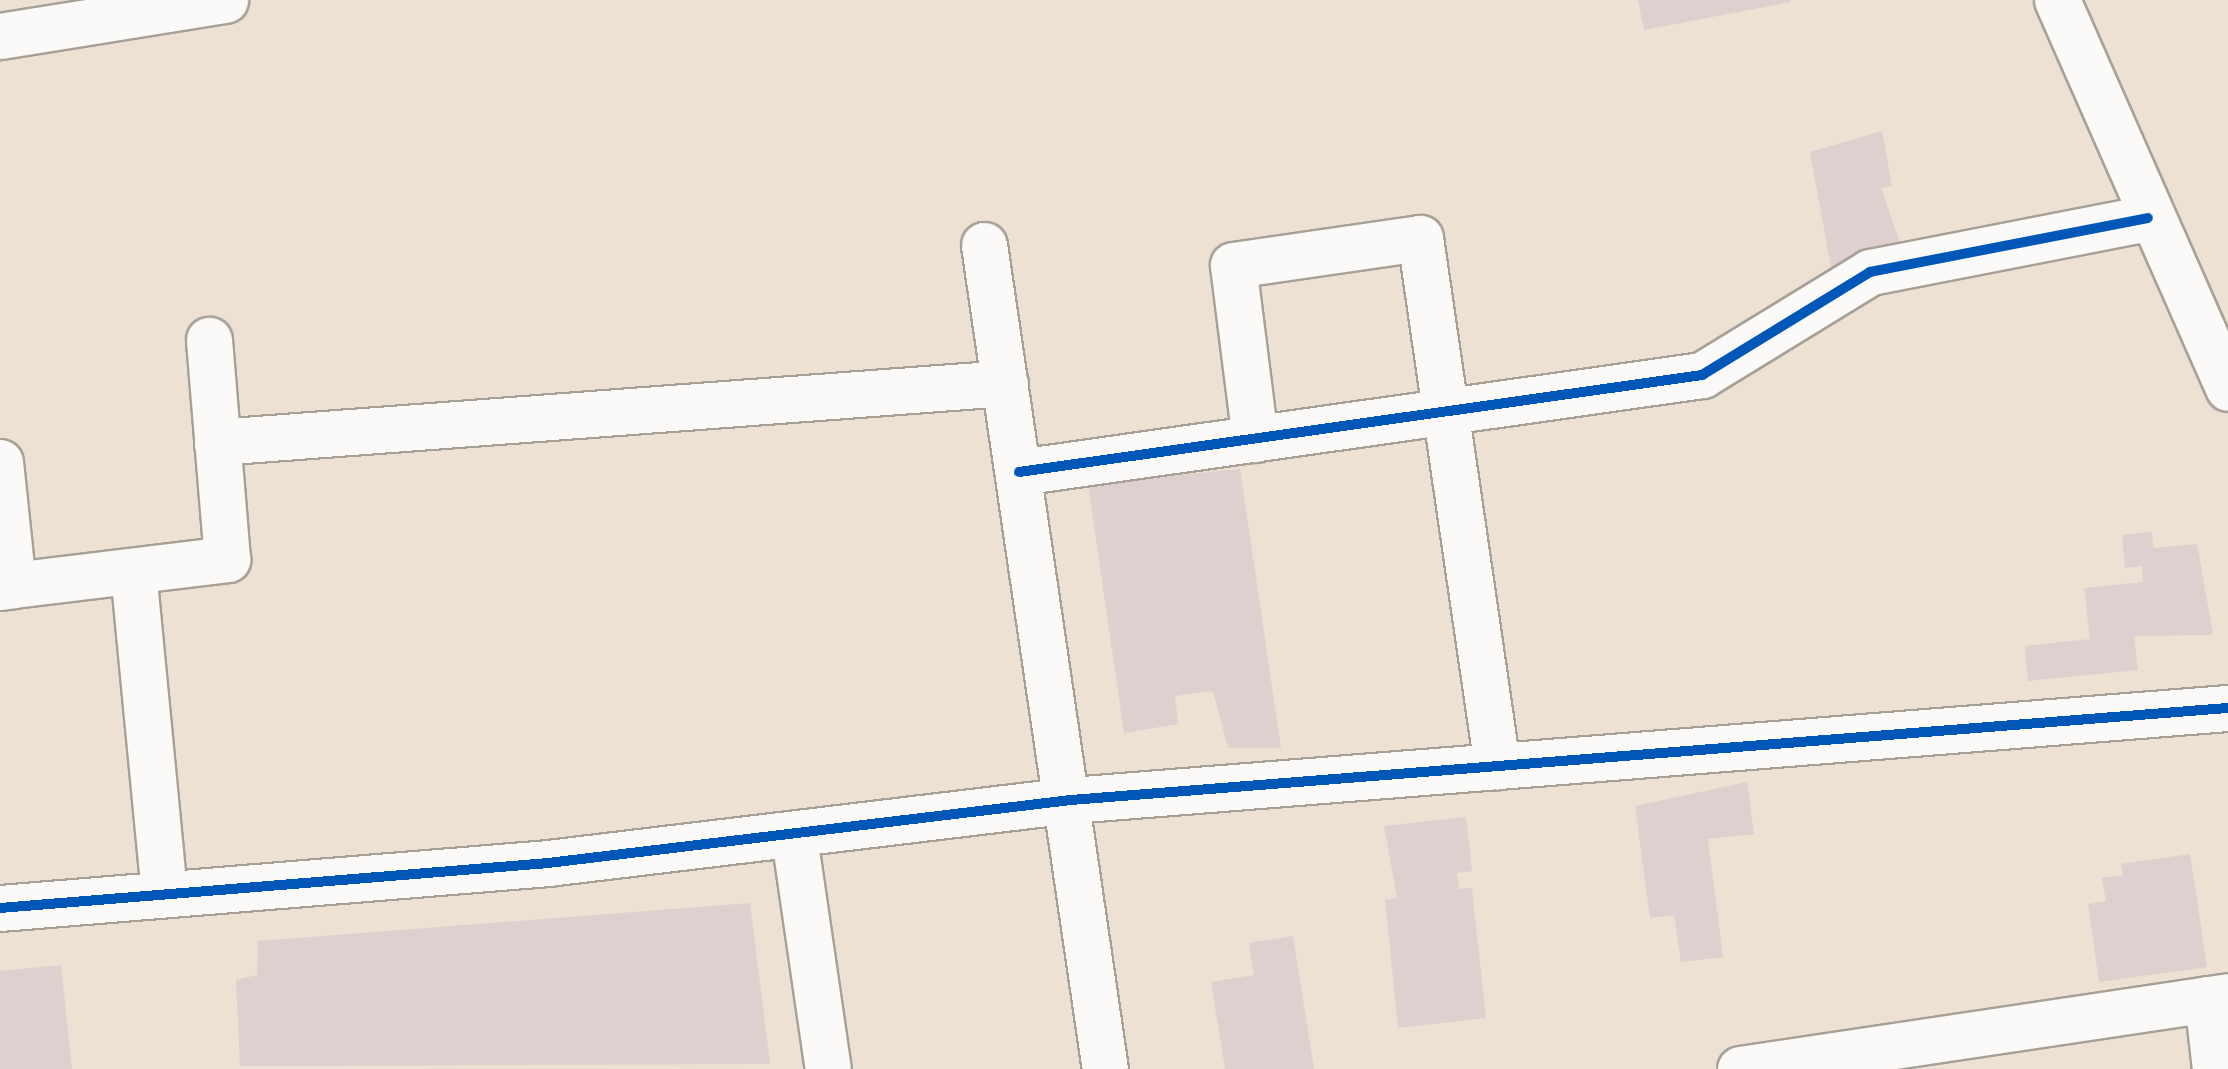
<!DOCTYPE html>
<style>
body{margin:0}
#map{position:relative;width:2228px;height:1069px;overflow:hidden;background:#ece1d2;font-family:Mali,sans-serif}
div>[style]{position:absolute}
.building>*{inset:0;background:#ddd0ce}
.roads{filter:drop-shadow(2px 0 #a6a097) drop-shadow(-2px 0 #a6a097) drop-shadow(0 2px #a6a097) drop-shadow(0 -2px #a6a097)}
.minor>*{height:45px;margin:-22.5px;padding:0 22.5px;transform-origin:22.5px;border-radius:22.5px;background:#fcfaf8}
.cycleway>*{height:10px;margin:-5px;padding:0 5px;transform-origin:5px;border-radius:5px;background:#0057b8}
span{translate:-50% -50%;white-space:nowrap;text-align:center;line-height:1.15;-webkit-text-stroke:8px #fcf5e5;paint-order:stroke}
</style>
<div id="map">
<div class="building">
<div style="clip-path:polygon(1638px 0,1790px 0,1790px 2px,1644px 30px)"></div>
<div style="clip-path:polygon(1882px 131px,1892px 186px,1881px 188px,1907px 263px,1831px 267px,1810px 152px)"></div>
<div style="clip-path:polygon(1240px 469px,1281px 748px,1228px 748px,1213px 691px,1175px 696px,1178px 724px,1124px 733px,1088px 484px)"></div>
<div style="clip-path:polygon(2152px 532px,2153px 548px,2197px 544px,2213px 635px,2134px 636px,2138px 670px,2028px 681px,2025px 646px,2090px 639px,2084px 588px,2143px 582px,2142px 566px,2125px 568px,2122px 535px)"></div>
<div style="clip-path:polygon(1747px 782px,1754px 834px,1708px 839px,1723px 957px,1681px 962px,1674px 915px,1650px 918px,1635px 806px)"></div>
<div style="clip-path:polygon(1466px 817px,1472px 871px,1457px 873px,1459px 889px,1472px 888px,1486px 1018px,1398px 1028px,1385px 900px,1397px 898px,1384px 826px)"></div>
<div style="clip-path:polygon(2190px 854px,2207px 967px,2099px 982px,2088px 904px,2106px 901px,2102px 878px,2123px 875px,2121px 864px)"></div>
<div style="clip-path:polygon(750px 903px,770px 1064px,240px 1066px,236px 980px,257px 975px,258px 941px)"></div>
<div style="clip-path:polygon(1293px 936px,1314px 1069px,1225px 1069px,1211px 982px,1254px 975px,1249px 943px)"></div>
<div style="clip-path:polygon(61px 965px,72px 1069px,0 1069px,0 971px)"></div>
</div>
<div class="roads">
<div class="minor">
<div style="left:2057px;top:0;width:424px;rotate:66.2deg"></div>
<div style="left:0;top:36px;width:228px;rotate:-9.1deg"></div>
<div style="left:984px;top:245px;width:833px;rotate:81.65deg"></div>
<div style="left:1255px;top:439px;width:175px;rotate:-97.2deg"></div>
<div style="left:1233px;top:265px;width:189px;rotate:-8.2deg"></div>
<div style="left:1420px;top:238px;width:534px;rotate:81.7deg"></div>
<div style="left:217px;top:442px;width:790px;rotate:-4.28deg"></div>
<div style="left:0;top:462px;width:124px;rotate:84deg"></div>
<div style="left:13px;top:585px;width:13px;rotate:171deg"></div>
<div style="left:1019px;top:472px;width:690px;rotate:-8.08deg"></div>
<div style="left:1702px;top:375px;width:197px;rotate:-31.5deg"></div>
<div style="left:1870px;top:272px;width:283px;rotate:-11deg"></div>
<div style="left:133px;top:571px;width:324px;rotate:84.5deg"></div>
<div style="left:13px;top:585px;width:216px;rotate:-6.9deg"></div>
<div style="left:227px;top:559px;width:220px;rotate:-94.7deg"></div>
<div style="left:794px;top:837px;width:234px;rotate:81.7deg"></div>
<div style="left:0;top:908px;width:550px;rotate:-4.69deg"></div>
<div style="left:548px;top:863px;width:527px;rotate:-6.87deg"></div>
<div style="left:1071px;top:800px;width:1161px;rotate:-4.55deg"></div>
<div style="left:2207px;top:999px;width:70px;rotate:83.5deg"></div>
<div style="left:1740px;top:1069px;width:493px;rotate:-8.5deg"></div>
</div>
</div>
<div class="cycleway">
<div style="left:1019px;top:472px;width:690px;rotate:-8.08deg"></div>
<div style="left:1702px;top:375px;width:197px;rotate:-31.5deg"></div>
<div style="left:1870px;top:272px;width:283px;rotate:-11deg"></div>
<div style="left:0;top:908px;width:550px;rotate:-4.69deg"></div>
<div style="left:548px;top:863px;width:527px;rotate:-6.87deg"></div>
<div style="left:1071px;top:800px;width:1161px;rotate:-4.55deg"></div>
</div>
</div>
